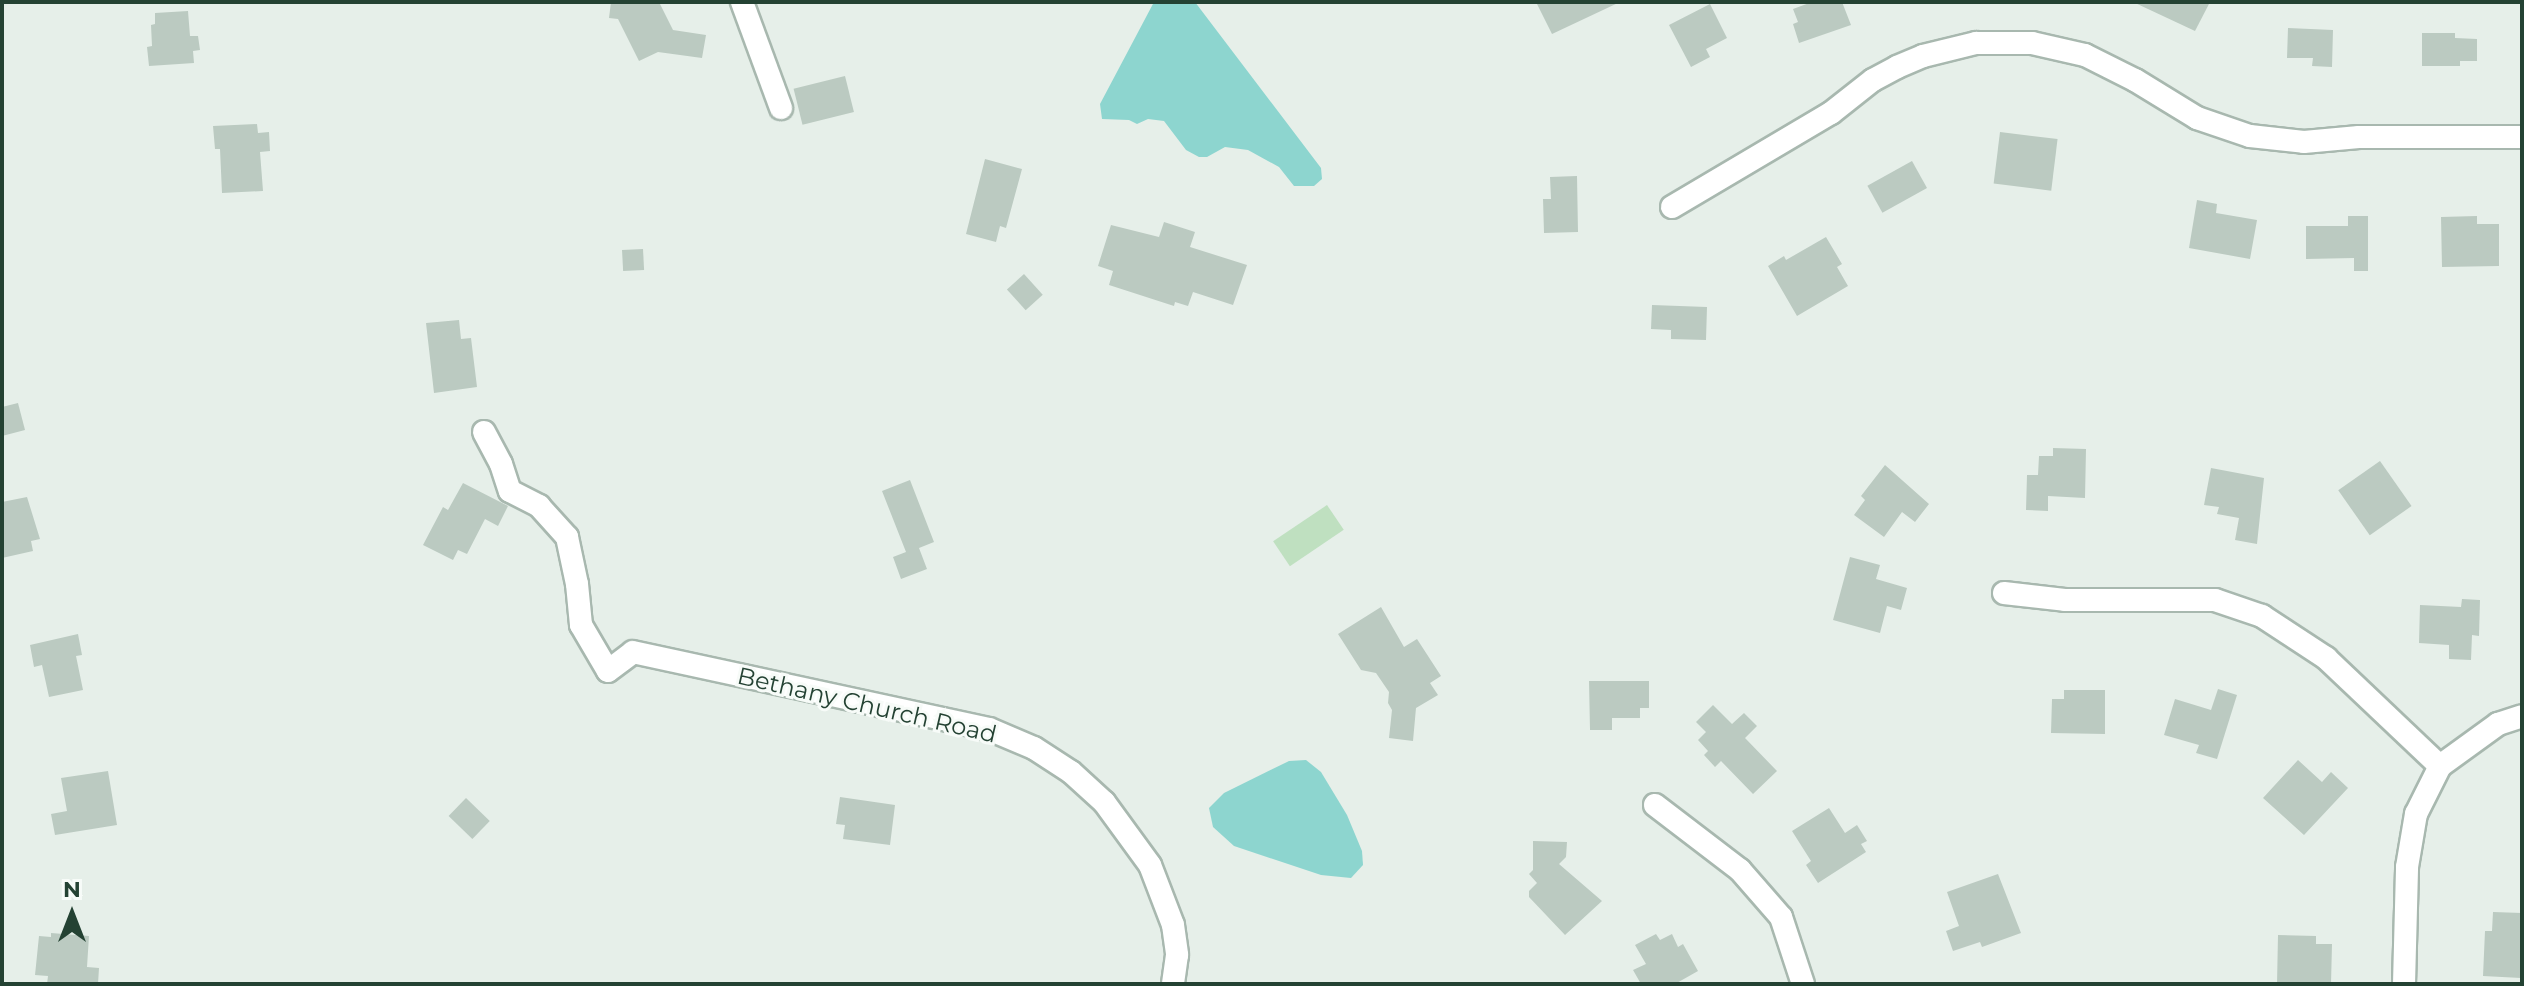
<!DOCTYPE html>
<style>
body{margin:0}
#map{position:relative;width:2524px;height:986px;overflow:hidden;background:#e6efe9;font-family:Montserrat,sans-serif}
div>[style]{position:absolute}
.green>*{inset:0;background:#bfe0c0;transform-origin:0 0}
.water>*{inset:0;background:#8dd5cf}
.building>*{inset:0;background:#bbcac1;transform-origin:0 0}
.roads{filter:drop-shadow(2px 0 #a8b8af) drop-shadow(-2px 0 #a8b8af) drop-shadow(0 2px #a8b8af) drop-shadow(0 -2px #a8b8af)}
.minor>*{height:22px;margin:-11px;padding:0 11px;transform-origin:11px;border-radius:11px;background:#fff}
span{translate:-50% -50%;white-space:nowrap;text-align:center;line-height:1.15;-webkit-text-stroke:6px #f7fbf8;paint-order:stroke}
.street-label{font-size:24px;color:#244233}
.frame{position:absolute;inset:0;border:4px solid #244233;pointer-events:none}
.north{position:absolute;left:32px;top:874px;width:80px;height:80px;-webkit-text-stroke:6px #f7fbf8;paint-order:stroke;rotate:0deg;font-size:22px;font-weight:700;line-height:32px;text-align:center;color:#244233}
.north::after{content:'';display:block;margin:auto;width:28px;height:36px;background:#244233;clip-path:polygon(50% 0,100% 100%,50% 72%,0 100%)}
</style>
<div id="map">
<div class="green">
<div style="left:1327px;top:505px;width:30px;height:65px;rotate:56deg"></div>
</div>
<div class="water">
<div style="clip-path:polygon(1154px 2px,1195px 2px,1321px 168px,1322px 179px,1314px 186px,1294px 186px,1279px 167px,1248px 150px,1225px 147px,1207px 157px,1199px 157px,1186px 150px,1164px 121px,1148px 119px,1137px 124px,1129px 120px,1102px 119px,1100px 104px)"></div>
<div style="clip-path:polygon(1306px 760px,1321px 772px,1347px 815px,1362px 851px,1363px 865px,1351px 878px,1321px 875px,1234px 846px,1213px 827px,1209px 808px,1224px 793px,1289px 761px)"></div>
</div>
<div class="building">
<div style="clip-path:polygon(611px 2px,659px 2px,673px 30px,706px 35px,702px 58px,658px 52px,639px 61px,618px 19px,609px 18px)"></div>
<div style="clip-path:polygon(1536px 2px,1620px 2px,1552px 34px)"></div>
<div style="clip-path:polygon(1812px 2px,1842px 2px,1851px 25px,1799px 43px,1793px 24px,1798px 22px,1793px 9px)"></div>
<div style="clip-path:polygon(2133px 2px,2210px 2px,2195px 31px)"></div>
<div style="clip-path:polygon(1710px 4px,1727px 38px,1706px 49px,1710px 57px,1691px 67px,1669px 25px)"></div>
<div style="clip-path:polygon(188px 11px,190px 36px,198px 36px,200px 50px,193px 51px,194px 63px,149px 66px,147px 47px,152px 46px,151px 25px,155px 24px,155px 13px)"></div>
<div style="clip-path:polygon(2288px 28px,2333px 30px,2332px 67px,2312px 66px,2313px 58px,2287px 58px)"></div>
<div style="clip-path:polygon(2422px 33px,2455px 33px,2455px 38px,2477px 39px,2477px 61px,2460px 61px,2460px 66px,2422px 66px)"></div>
<div style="left:845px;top:76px;width:37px;height:53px;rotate:76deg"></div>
<div style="clip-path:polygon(257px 124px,258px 133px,269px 132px,270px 151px,260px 152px,263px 191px,222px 193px,220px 149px,215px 149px,213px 126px)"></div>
<div style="left:2000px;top:132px;width:58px;height:52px;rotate:7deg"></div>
<div style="clip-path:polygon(985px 159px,1022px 169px,1006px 228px,1000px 226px,996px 242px,966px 234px)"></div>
<div style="left:1912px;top:161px;width:31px;height:51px;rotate:61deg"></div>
<div style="clip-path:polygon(1577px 176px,1578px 232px,1544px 233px,1543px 199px,1551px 199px,1550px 177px)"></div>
<div style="clip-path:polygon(2197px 200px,2217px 204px,2216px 213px,2257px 220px,2250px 259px,2189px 248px)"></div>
<div style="clip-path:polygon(2348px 216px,2368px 216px,2368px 271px,2354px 271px,2354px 258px,2306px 259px,2306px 226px,2348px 226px)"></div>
<div style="clip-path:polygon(2477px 216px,2477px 224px,2499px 224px,2499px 266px,2442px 267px,2441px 217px)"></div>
<div style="clip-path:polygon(1164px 222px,1195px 232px,1190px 247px,1247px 265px,1233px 305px,1193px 292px,1188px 306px,1175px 302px,1174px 306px,1109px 285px,1113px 271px,1098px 266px,1111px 225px,1159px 237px)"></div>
<div style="clip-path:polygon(1826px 237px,1842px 264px,1837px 267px,1848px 286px,1797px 316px,1768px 266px,1784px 256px,1786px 260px)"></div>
<div style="left:643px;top:249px;width:21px;height:21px;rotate:87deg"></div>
<div style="left:1024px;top:274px;width:28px;height:23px;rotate:48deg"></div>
<div style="clip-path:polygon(1652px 305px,1707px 307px,1706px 340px,1671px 339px,1671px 330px,1651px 329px)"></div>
<div style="clip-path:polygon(459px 320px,461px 339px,471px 338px,477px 387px,434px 393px,426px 323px)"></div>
<div style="clip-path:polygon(18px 403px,25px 430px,2px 436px,2px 407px)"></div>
<div style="clip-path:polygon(2053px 448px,2086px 449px,2085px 498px,2048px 496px,2048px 511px,2026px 510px,2027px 475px,2038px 475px,2039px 456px,2053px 456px)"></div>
<div style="left:2380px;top:461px;width:55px;height:51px;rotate:55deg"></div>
<div style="clip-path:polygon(1885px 465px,1929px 504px,1915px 522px,1902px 512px,1884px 537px,1854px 515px,1865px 500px,1861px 496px)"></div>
<div style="clip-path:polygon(2211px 468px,2264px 478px,2257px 544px,2235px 540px,2239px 518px,2217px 514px,2219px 507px,2204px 505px)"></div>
<div style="clip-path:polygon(910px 480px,934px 542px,919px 548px,927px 569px,901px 579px,893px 557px,906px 552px,882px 491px)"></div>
<div style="clip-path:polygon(463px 483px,508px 506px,498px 526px,485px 519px,467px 554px,458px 550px,453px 560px,423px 545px,443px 507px,448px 510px)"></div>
<div style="clip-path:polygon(27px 497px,40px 539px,31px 541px,33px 551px,2px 558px,2px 502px)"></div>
<div style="clip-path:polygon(1850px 557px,1880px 565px,1876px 579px,1907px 588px,1901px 610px,1887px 606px,1880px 633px,1833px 620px)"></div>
<div style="clip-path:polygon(2462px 599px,2480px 600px,2479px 636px,2472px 635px,2471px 660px,2449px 659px,2449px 645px,2419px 643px,2420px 605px,2461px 607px)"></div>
<div style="clip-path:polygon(1381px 607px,1404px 647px,1417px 639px,1441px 676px,1430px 683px,1438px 695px,1416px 708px,1413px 741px,1389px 738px,1392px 710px,1388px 703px,1389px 692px,1376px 673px,1361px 670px,1338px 634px)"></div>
<div style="clip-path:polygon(78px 634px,82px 655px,76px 656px,83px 690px,49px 697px,42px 665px,34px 667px,30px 645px)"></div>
<div style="clip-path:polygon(1589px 681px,1649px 681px,1649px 708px,1640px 708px,1640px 718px,1612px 718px,1612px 730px,1590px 730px)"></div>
<div style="clip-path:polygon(2218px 689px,2237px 695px,2217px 759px,2196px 753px,2199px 745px,2164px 735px,2175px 699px,2211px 710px)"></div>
<div style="clip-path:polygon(2064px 690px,2105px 690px,2105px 734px,2051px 733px,2052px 699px,2064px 699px)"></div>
<div style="clip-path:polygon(1713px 705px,1732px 724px,1744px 713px,1757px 726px,1745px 738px,1777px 771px,1753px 794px,1721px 761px,1715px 767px,1704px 755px,1708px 751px,1698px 740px,1706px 732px,1696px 722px)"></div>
<div style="clip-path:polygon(2298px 760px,2322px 782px,2331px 772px,2348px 788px,2304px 835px,2263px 798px)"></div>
<div style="clip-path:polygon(108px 771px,117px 825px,55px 835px,51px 814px,67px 811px,61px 778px)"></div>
<div style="clip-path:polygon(840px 797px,895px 805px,890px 845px,843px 839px,845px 825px,836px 824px)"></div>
<div style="left:466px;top:798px;width:33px;height:25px;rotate:44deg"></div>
<div style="clip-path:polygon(1829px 808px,1845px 833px,1857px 825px,1867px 841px,1861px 844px,1866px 852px,1818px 883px,1806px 865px,1811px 861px,1792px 831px)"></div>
<div style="clip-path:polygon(1533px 841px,1567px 842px,1566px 857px,1559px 864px,1602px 901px,1565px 935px,1529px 897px,1529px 891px,1537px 883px,1529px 874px,1533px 870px)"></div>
<div style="clip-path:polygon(1998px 874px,2021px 933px,1982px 947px,1980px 942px,1953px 951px,1946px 931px,1959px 926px,1947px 892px)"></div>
<div style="clip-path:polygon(2493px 912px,2522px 913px,2521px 978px,2483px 976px,2485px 931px,2492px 931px)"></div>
<div style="clip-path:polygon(51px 933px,89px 936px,87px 967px,99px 968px,98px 984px,47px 984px,48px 976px,35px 975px,39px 936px,51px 937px)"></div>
<div style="clip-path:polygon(1656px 934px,1660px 940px,1672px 934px,1678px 947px,1683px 944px,1698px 971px,1675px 984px,1641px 984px,1633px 970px,1646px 964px,1635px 945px)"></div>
<div style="clip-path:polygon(2278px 935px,2316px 936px,2316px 944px,2332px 944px,2331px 984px,2277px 984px)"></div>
</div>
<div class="roads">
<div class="minor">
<div style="left:742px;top:2px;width:113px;rotate:69.8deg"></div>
<div style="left:1672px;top:207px;width:185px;rotate:-30.6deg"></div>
<div style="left:1831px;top:113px;width:53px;rotate:-38.2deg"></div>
<div style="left:1873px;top:80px;width:27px;rotate:-28deg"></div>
<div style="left:1897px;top:67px;width:28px;rotate:-23deg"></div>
<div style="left:1923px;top:56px;width:55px;rotate:-13.8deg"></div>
<div style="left:1976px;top:43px;width:56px"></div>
<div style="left:2032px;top:43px;width:54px;rotate:12.8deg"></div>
<div style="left:2085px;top:55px;width:56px;rotate:26.6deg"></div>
<div style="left:2135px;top:80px;width:73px;rotate:31.5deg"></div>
<div style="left:2197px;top:118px;width:56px;rotate:18.8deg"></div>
<div style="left:2250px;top:136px;width:54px;rotate:6.3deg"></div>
<div style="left:2304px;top:142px;width:55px;rotate:-5.2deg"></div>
<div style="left:2359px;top:137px;width:163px"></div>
<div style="left:484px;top:432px;width:36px;rotate:62deg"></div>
<div style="left:501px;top:464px;width:28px;rotate:72deg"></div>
<div style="left:510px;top:491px;width:33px;rotate:27deg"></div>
<div style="left:539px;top:506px;width:42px;rotate:47.9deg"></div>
<div style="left:567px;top:537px;width:48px;rotate:78deg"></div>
<div style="left:577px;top:584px;width:41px;rotate:84.4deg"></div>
<div style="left:581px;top:625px;width:53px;rotate:59.6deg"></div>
<div style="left:608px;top:671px;width:31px;rotate:-37deg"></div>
<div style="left:633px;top:652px;width:364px;rotate:12.2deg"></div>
<div style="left:989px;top:729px;width:49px;rotate:22.9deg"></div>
<div style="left:1034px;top:748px;width:44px;rotate:33deg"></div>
<div style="left:1071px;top:772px;width:45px;rotate:42.3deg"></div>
<div style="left:1104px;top:802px;width:78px;rotate:53.9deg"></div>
<div style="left:1150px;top:865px;width:64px;rotate:69deg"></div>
<div style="left:1173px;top:925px;width:30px;rotate:82deg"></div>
<div style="left:1177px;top:955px;width:29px;rotate:98deg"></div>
<div style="left:2004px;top:593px;width:61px;rotate:6.5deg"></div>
<div style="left:2065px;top:600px;width:150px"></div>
<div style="left:2215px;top:600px;width:50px;rotate:18.8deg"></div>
<div style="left:2262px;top:616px;width:77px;rotate:33.3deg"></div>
<div style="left:2326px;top:658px;width:157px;rotate:43.5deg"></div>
<div style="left:1655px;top:805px;width:107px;rotate:37.4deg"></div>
<div style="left:1740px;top:870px;width:62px;rotate:48.9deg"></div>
<div style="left:1781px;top:917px;width:71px;rotate:71.8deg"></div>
<div style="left:2404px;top:984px;width:117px;rotate:-88.5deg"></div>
<div style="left:2407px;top:867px;width:54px;rotate:-80.4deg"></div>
<div style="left:2416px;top:814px;width:54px;rotate:-63.4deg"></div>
<div style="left:2440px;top:766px;width:72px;rotate:-35.9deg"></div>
<div style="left:2498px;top:724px;width:25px;rotate:-18deg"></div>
</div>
</div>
<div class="street-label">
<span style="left:867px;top:705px;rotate:13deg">Bethany Church Road</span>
</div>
<div class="frame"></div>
<div class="north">N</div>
</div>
